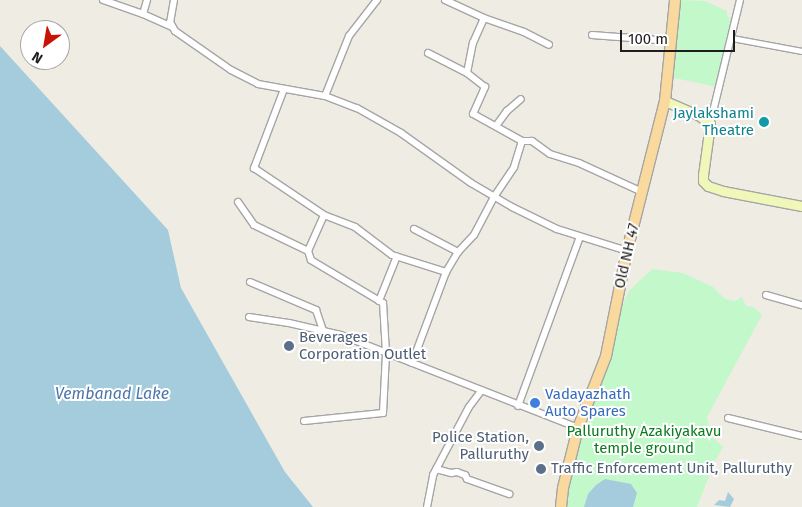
<!DOCTYPE html>
<style>
body{margin:0}
#map{position:relative;width:802px;height:507px;overflow:hidden;background:#efece4;font-family:"Fira Sans",sans-serif}
div>[style]{position:absolute}
.park>*{inset:0;background:#c2f8ca}
.water>*{inset:0;background:#a5ccdc}
.roads{filter:drop-shadow(1px 0 #a5a5a5) drop-shadow(-1px 0 #a5a5a5) drop-shadow(0 1px #a5a5a5) drop-shadow(0 -1px #a5a5a5)}
.pedestrian>*{height:5px;margin:-2.5px;padding:0 2.5px;transform-origin:2.5px;border-radius:2.5px;background:#fff}
.minor>*{height:6px;margin:-3px;padding:0 3px;transform-origin:3px;border-radius:3px;background:#fff}
.secondary>*{height:9px;margin:-4.5px;padding:0 4.5px;transform-origin:4.5px;border-radius:4.5px;background:#f0f8b9}
.primary>*{height:10px;margin:-5px;padding:0 5px;transform-origin:5px;border-radius:5px;background:#fad99e}
.dots>*{width:14px;height:14px;translate:-50% -50%;box-sizing:border-box;border:2px solid #fff;border-radius:50%}
span{translate:-50% -50%;white-space:nowrap;text-align:center;line-height:1.15;-webkit-text-stroke:4px #fff;paint-order:stroke}
.culture-label{font-size:15px;color:#0d838f}
.right{translate:-100% -50%;text-align:right}
.street-label{font-size:15px;color:#1e1e1e}
.service-label{font-size:15px;color:#4e5e75}
.left{translate:0 -50%;text-align:left}
.shop-label{font-size:15px;color:#366cbe}
.park-label{font-size:15px;color:#0d7b1f}
.water-label{font-size:16px;color:#4c75ac;font-style:italic}
.north{position:absolute;left:20px;top:20px;width:50px;height:50px;box-sizing:border-box;background:#fff;border:1px solid #a5a5a5;border-radius:50%;rotate:212deg;font-size:14px;font-weight:700;line-height:20px;text-align:center;color:#1e1e1e}
.north::after{content:'';display:block;margin:auto;width:18px;height:22px;background:#c91203;clip-path:polygon(50% 0,100% 100%,50% 72%,0 100%)}
.scale{position:absolute;left:620px;top:30px;width:115px;height:22px;box-sizing:border-box;border:2px solid #1e1e1e;border-top:0;padding-left:6px;font-size:15px;line-height:18px;white-space:nowrap;color:#1e1e1e;-webkit-text-stroke:4px #fff;paint-order:stroke}
</style>
<div id="map">
<div class="park">
<div style="clip-path:polygon(678px 0,705px 1px,727px 11px,727px 17px,734px 19px,722px 88px,670px 77px)"></div>
<div style="clip-path:polygon(652px 269px,683px 273px,713px 287px,725px 299px,735px 301px,742px 297px,746px 306px,754px 307px,762px 315px,707px 417px,712px 437px,723px 447px,715px 461px,697px 507px,564px 507px,567px 480px,614px 322px,629px 291px)"></div>
</div>
<div class="water">
<div style="clip-path:polygon(0 46px,168px 230px,181px 288px,285px 472px,313px 507px,0 507px)"></div>
<div style="clip-path:polygon(605px 479px,631px 484px,637px 493px,633px 507px,584px 507px,588px 494px,596px 485px)"></div>
<div style="clip-path:polygon(728px 492px,734px 499px,730px 507px,714px 505px,719px 500px,725px 501px)"></div>
</div>
<div class="roads">
<div class="pedestrian">
<div style="left:732px;top:38px;width:71px;rotate:10.5deg"></div>
</div>
<div class="minor">
<div style="left:103px;top:0;width:42px;rotate:19.3deg"></div>
<div style="left:143px;top:14px;width:32px;rotate:24deg"></div>
<div style="left:174px;top:0;width:22px;rotate:100deg"></div>
<div style="left:170px;top:22px;width:10px;rotate:61deg"></div>
<div style="left:175px;top:31px;width:68px;rotate:34.9deg"></div>
<div style="left:231px;top:70px;width:30px;rotate:27deg"></div>
<div style="left:258px;top:84px;width:68px;rotate:10.2deg"></div>
<div style="left:325px;top:96px;width:34px;rotate:21deg"></div>
<div style="left:357px;top:108px;width:51px;rotate:29.6deg"></div>
<div style="left:401px;top:133px;width:86px;rotate:35.5deg"></div>
<div style="left:471px;top:183px;width:48px;rotate:30.3deg"></div>
<div style="left:512px;top:207px;width:50px;rotate:26.1deg"></div>
<div style="left:557px;top:229px;width:73px;rotate:17.4deg"></div>
<div style="left:445px;top:0;width:43px;rotate:24.8deg"></div>
<div style="left:484px;top:18px;width:42px;rotate:19.3deg"></div>
<div style="left:524px;top:32px;width:28px;rotate:27deg"></div>
<div style="left:143px;top:14px;width:15px;rotate:-74deg"></div>
<div style="left:592px;top:35px;width:79px;rotate:4.3deg"></div>
<div style="left:428px;top:53px;width:44px;rotate:27.1deg"></div>
<div style="left:284px;top:89px;width:85px;rotate:110.8deg"></div>
<div style="left:254px;top:168px;width:84px;rotate:33.9deg"></div>
<div style="left:324px;top:215px;width:33px;rotate:21deg"></div>
<div style="left:355px;top:227px;width:46px;rotate:37.1deg"></div>
<div style="left:392px;top:255px;width:57px;rotate:17.5deg"></div>
<div style="left:325px;top:96px;width:65px;rotate:-68.2deg"></div>
<div style="left:349px;top:36px;width:46px;rotate:-52.1deg"></div>
<div style="left:710px;top:124px;width:128px;rotate:-76.4deg"></div>
<div style="left:496px;top:126px;width:19px;rotate:-54deg"></div>
<div style="left:507px;top:111px;width:18px;rotate:-41deg"></div>
<div style="left:522px;top:141px;width:10px"></div>
<div style="left:532px;top:141px;width:22px;rotate:36deg"></div>
<div style="left:550px;top:154px;width:30px;rotate:17deg"></div>
<div style="left:579px;top:163px;width:69px;rotate:24.7deg"></div>
<div style="left:238px;top:202px;width:28px;rotate:55deg"></div>
<div style="left:254px;top:225px;width:60px;rotate:25.7deg"></div>
<div style="left:414px;top:229px;width:50px;rotate:27.6deg"></div>
<div style="left:250px;top:282px;width:72px;rotate:23deg"></div>
<div style="left:316px;top:310px;width:21px;rotate:71deg"></div>
<div style="left:766px;top:295px;width:37px;rotate:16deg"></div>
<div style="left:379px;top:301px;width:48px;rotate:-68.2deg"></div>
<div style="left:249px;top:317px;width:40px;rotate:8.5deg"></div>
<div style="left:289px;top:323px;width:53px;rotate:13deg"></div>
<div style="left:341px;top:335px;width:255px;rotate:21.4deg"></div>
<div style="left:412px;top:363px;width:97px;rotate:-69.5deg"></div>
<div style="left:446px;top:272px;width:23px;rotate:-59deg"></div>
<div style="left:458px;top:252px;width:23px;rotate:-47deg"></div>
<div style="left:474px;top:235px;width:43px;rotate:-62.2deg"></div>
<div style="left:494px;top:197px;width:36px;rotate:-56deg"></div>
<div style="left:514px;top:167px;width:27px;rotate:-73deg"></div>
<div style="left:522px;top:141px;width:56px;rotate:-151.1deg"></div>
<div style="left:473px;top:114px;width:30px;rotate:-66deg"></div>
<div style="left:485px;top:87px;width:23px;rotate:-142deg"></div>
<div style="left:467px;top:73px;width:31px;rotate:-79deg"></div>
<div style="left:473px;top:43px;width:27px;rotate:-66deg"></div>
<div style="left:518px;top:406px;width:180px;rotate:-69.9deg"></div>
<div style="left:728px;top:418px;width:76px;rotate:13.7deg"></div>
<div style="left:304px;top:421px;width:79px;rotate:-5.8deg"></div>
<div style="left:383px;top:413px;width:60px;rotate:-87.1deg"></div>
<div style="left:386px;top:353px;width:50px;rotate:-93.4deg"></div>
<div style="left:383px;top:303px;width:84px;rotate:-149.2deg"></div>
<div style="left:311px;top:260px;width:9px;rotate:-108deg"></div>
<div style="left:308px;top:251px;width:39px;rotate:-66deg"></div>
<div style="left:436px;top:469px;width:16px;rotate:15deg"></div>
<div style="left:451px;top:473px;width:6px;rotate:-9deg"></div>
<div style="left:457px;top:472px;width:9px;rotate:21deg"></div>
<div style="left:465px;top:475px;width:4px;rotate:63deg"></div>
<div style="left:467px;top:479px;width:45px;rotate:19.7deg"></div>
<div style="left:427px;top:507px;width:33px;rotate:-79deg"></div>
<div style="left:433px;top:475px;width:77px;rotate:-62.1deg"></div>
<div style="left:469px;top:407px;width:21px;rotate:-53deg"></div>
</div>
<div class="secondary">
<div style="left:665px;top:101px;width:36px;rotate:23deg"></div>
<div style="left:698px;top:115px;width:15px;rotate:37deg"></div>
<div style="left:710px;top:124px;width:51px;rotate:97.8deg"></div>
<div style="left:703px;top:175px;width:6px;rotate:90deg"></div>
<div style="left:703px;top:181px;width:7px;rotate:45deg"></div>
<div style="left:708px;top:186px;width:16px;rotate:18deg"></div>
<div style="left:723px;top:191px;width:80px;rotate:10.8deg"></div>
</div>
<div class="primary">
<div style="left:561px;top:507px;width:19px;rotate:-84deg"></div>
<div style="left:563px;top:488px;width:62px;rotate:-76deg"></div>
<div style="left:578px;top:428px;width:77px;rotate:-68.7deg"></div>
<div style="left:606px;top:356px;width:107px;rotate:-78.7deg"></div>
<div style="left:627px;top:251px;width:155px;rotate:-75.8deg"></div>
<div style="left:665px;top:101px;width:101px;rotate:-84.3deg"></div>
</div>
</div>
<div class="dots">
<div style="left:764px;top:122px;background:#0f9aa8"></div>
<div style="left:289px;top:346px;background:#5c6f8a"></div>
<div style="left:535px;top:403px;background:#3f7fe0"></div>
<div style="left:539px;top:446px;background:#5c6f8a"></div>
<div style="left:541px;top:469px;background:#5c6f8a"></div>
</div>
<div class="culture-label">
<span class="right" style="left:754px;top:122px">Jaylakshami<br>Theatre</span>
</div>
<div class="street-label">
<span style="left:627px;top:256px;rotate:-77deg">Old NH 47</span>
</div>
<div class="service-label">
<span class="left" style="left:299px;top:346px">Beverages<br>Corporation Outlet</span>
<span class="right" style="left:529px;top:446px">Police Station,<br>Palluruthy</span>
<span class="left" style="left:551px;top:469px">Traffic Enforcement Unit, Palluruthy</span>
</div>
<div class="shop-label">
<span class="left" style="left:545px;top:403px">Vadayazhath<br>Auto Spares</span>
</div>
<div class="park-label">
<span style="left:644px;top:440px">Palluruthy Azakiyakavu<br>temple ground</span>
</div>
<div class="water-label">
<span style="left:112px;top:394px">Vembanad Lake</span>
</div>
<div class="north">N</div>
<div class="scale">100 m</div>
</div>
